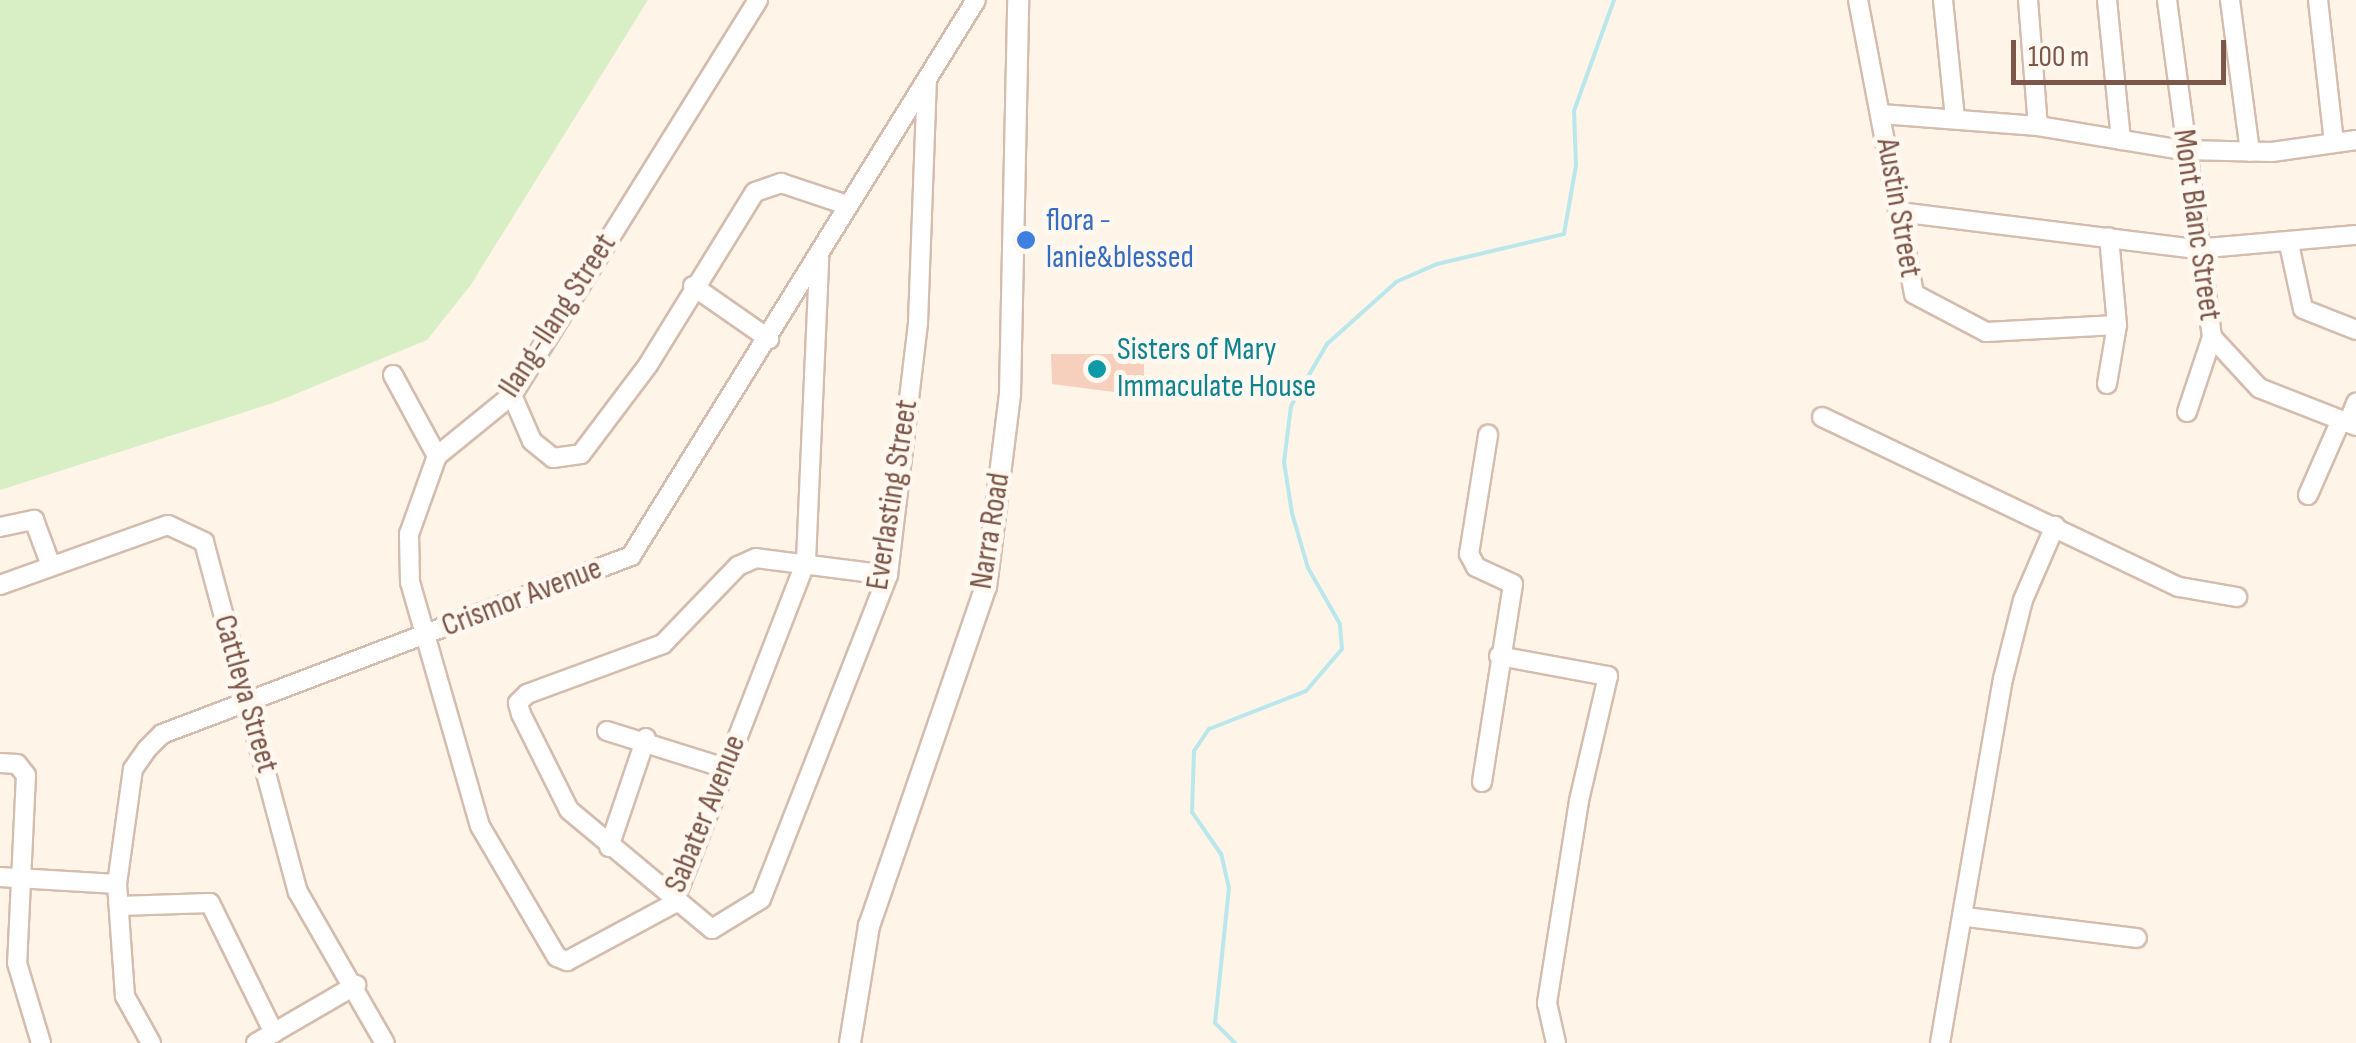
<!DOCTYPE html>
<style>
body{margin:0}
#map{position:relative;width:2356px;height:1043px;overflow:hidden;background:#fef4e8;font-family:"Sofia Sans Condensed",sans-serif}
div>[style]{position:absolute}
.green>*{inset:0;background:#d8eec4}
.stream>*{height:4px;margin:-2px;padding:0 2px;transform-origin:2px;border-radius:2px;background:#b9e7eb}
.building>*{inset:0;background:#f6cfbd}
.roads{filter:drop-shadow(2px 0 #d4bcae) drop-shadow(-2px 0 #d4bcae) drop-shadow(0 2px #d4bcae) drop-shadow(0 -2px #d4bcae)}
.minor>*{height:18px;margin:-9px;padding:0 9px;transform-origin:9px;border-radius:9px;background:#fff}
.tertiary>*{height:20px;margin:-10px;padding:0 10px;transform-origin:10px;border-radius:10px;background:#fff}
.dots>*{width:28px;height:28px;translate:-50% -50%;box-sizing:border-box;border:5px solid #fff8f0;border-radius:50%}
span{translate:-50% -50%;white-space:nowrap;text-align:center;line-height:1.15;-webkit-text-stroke:10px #fff8f0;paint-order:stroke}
.street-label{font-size:32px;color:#7c5648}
.shop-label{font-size:32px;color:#366cbe}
.left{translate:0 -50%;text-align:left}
.culture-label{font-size:32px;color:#0d838f}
.scale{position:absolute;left:2011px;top:40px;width:215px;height:45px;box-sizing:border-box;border:5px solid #7c5648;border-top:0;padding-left:12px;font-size:30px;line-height:35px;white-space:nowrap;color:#7c5648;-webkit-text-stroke:8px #fff8f0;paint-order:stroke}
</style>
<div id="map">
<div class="green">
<div style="clip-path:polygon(0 0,648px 0,470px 286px,427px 340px,276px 402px,0 490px)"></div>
</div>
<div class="stream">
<div style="left:1235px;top:1043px;width:28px;rotate:-135deg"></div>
<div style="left:1215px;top:1023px;width:136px;rotate:-84.1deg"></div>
<div style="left:1229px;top:888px;width:35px;rotate:-103deg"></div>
<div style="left:1221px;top:854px;width:51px;rotate:-124.6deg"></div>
<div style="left:1192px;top:812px;width:61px;rotate:-88.1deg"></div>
<div style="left:1194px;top:751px;width:27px;rotate:-56deg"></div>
<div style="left:1209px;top:729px;width:104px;rotate:-21.4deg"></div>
<div style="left:1306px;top:691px;width:55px;rotate:-49.4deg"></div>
<div style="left:1342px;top:649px;width:25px;rotate:-95deg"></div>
<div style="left:1340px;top:624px;width:64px;rotate:-119.7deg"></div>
<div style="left:1308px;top:568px;width:57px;rotate:-106.2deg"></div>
<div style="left:1292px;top:513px;width:52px;rotate:-98.9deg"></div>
<div style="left:1284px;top:462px;width:56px;rotate:-82.9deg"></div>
<div style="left:1291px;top:406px;width:72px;rotate:-59.9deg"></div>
<div style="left:1327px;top:344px;width:93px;rotate:-41.9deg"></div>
<div style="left:1396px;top:282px;width:45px;rotate:-23.7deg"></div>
<div style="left:1437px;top:264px;width:130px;rotate:-13.3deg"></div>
<div style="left:1564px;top:234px;width:70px;rotate:-80.1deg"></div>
<div style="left:1576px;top:165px;width:54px;rotate:-92.1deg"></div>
<div style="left:1574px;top:111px;width:118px;rotate:-70.2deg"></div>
</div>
<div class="building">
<div style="clip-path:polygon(1051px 354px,1144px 354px,1144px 386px,1115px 385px,1114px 392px,1052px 384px)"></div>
</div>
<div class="roads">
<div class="minor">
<div style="left:758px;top:0;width:465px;rotate:121.9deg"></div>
<div style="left:512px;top:395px;width:97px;rotate:140.9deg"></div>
<div style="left:437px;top:456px;width:83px;rotate:109.7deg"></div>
<div style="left:409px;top:534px;width:48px;rotate:88.8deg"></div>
<div style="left:410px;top:582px;width:254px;rotate:74deg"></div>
<div style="left:480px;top:826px;width:152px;rotate:59.6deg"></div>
<div style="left:557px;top:957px;width:11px;rotate:22deg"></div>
<div style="left:567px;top:961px;width:120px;rotate:-28.3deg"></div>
<div style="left:673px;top:904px;width:368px;rotate:-68.8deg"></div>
<div style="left:806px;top:561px;width:303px;rotate:-87.5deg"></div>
<div style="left:1858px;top:0;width:299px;rotate:79.2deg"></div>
<div style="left:1914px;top:294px;width:81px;rotate:27.8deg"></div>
<div style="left:1986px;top:332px;width:131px;rotate:-3.1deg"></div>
<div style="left:1943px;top:0;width:119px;rotate:84.2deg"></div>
<div style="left:2028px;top:0;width:126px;rotate:85.5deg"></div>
<div style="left:2107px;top:0;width:141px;rotate:84.3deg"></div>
<div style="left:2167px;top:0;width:340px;rotate:82.4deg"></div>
<div style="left:2212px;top:337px;width:69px;rotate:47.3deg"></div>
<div style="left:2259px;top:388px;width:104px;rotate:21.4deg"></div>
<div style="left:2230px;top:0;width:153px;rotate:82.5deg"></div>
<div style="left:2318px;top:0;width:143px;rotate:83.6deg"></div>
<div style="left:1881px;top:114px;width:157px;rotate:4.4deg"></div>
<div style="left:2038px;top:126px;width:147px;rotate:9.4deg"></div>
<div style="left:2183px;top:150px;width:89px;rotate:1.3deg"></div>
<div style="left:2272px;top:152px;width:85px;rotate:-8.1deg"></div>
<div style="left:1899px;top:212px;width:298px;rotate:7.1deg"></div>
<div style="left:2195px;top:249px;width:162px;rotate:-5deg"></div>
<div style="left:2289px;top:244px;width:66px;rotate:77.8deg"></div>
<div style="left:2303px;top:309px;width:57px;rotate:21.6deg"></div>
<div style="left:693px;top:286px;width:93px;rotate:34.9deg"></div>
<div style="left:393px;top:375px;width:92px;rotate:61.5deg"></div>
<div style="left:2107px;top:384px;width:60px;rotate:-80.4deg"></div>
<div style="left:2117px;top:325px;width:88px;rotate:-95.2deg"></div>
<div style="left:512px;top:395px;width:50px;rotate:66.5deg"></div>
<div style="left:532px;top:441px;width:27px;rotate:39deg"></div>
<div style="left:553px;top:458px;width:28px;rotate:-8deg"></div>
<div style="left:581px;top:454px;width:111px;rotate:-53deg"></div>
<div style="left:648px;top:365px;width:203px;rotate:-58.3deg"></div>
<div style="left:755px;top:192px;width:28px;rotate:-19deg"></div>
<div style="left:781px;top:183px;width:70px;rotate:18.4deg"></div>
<div style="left:2187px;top:412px;width:79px;rotate:-71.6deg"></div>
<div style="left:1822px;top:417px;width:395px;rotate:25.5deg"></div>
<div style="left:2179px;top:587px;width:59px;rotate:9.8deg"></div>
<div style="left:2348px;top:423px;width:22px;rotate:-68deg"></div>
<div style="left:2308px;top:495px;width:82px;rotate:-66.3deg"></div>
<div style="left:0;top:527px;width:35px;rotate:-12deg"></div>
<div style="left:34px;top:520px;width:46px;rotate:69.6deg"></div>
<div style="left:888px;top:575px;width:133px;rotate:-172.7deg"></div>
<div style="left:756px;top:558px;width:20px;rotate:156deg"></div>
<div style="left:738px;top:566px;width:108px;rotate:133.9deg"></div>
<div style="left:663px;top:644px;width:145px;rotate:159.8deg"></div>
<div style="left:527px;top:694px;width:13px;rotate:135deg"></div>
<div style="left:518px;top:703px;width:11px;rotate:75deg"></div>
<div style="left:521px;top:714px;width:107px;rotate:63.4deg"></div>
<div style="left:569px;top:810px;width:186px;rotate:39.8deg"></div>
<div style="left:712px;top:929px;width:57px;rotate:-31.5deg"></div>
<div style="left:761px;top:899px;width:348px;rotate:-68.6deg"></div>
<div style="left:888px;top:575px;width:254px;rotate:-83.2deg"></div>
<div style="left:918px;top:323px;width:244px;rotate:-87.9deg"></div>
<div style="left:0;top:585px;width:178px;rotate:-19.7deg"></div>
<div style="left:168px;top:525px;width:40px;rotate:25deg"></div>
<div style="left:204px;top:542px;width:362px;rotate:75deg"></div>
<div style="left:298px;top:892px;width:174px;rotate:60.1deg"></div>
<div style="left:1499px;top:656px;width:111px;rotate:10.4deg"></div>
<div style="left:1608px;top:676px;width:128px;rotate:103.1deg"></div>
<div style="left:1579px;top:801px;width:205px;rotate:99deg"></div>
<div style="left:1547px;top:1003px;width:41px;rotate:77.3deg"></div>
<div style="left:607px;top:731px;width:124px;rotate:17.4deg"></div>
<div style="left:0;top:763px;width:17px;rotate:3deg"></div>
<div style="left:17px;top:764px;width:14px;rotate:51deg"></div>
<div style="left:26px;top:775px;width:188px;rotate:92.7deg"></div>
<div style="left:17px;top:963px;width:84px;rotate:73.3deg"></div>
<div style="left:1482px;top:782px;width:200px;rotate:-81.1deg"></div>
<div style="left:1513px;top:584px;width:41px;rotate:-155.3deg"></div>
<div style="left:1476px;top:567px;width:15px;rotate:-118deg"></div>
<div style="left:1469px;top:554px;width:121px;rotate:-80.9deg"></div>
<div style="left:609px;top:847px;width:115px;rotate:-71.3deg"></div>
<div style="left:0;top:877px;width:117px;rotate:3.4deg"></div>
<div style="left:119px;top:906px;width:91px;rotate:-1.9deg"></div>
<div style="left:210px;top:903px;width:145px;rotate:63.8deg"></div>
<div style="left:1966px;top:917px;width:172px;rotate:7deg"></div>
<div style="left:151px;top:1043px;width:54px;rotate:-119deg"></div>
<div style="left:125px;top:996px;width:112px;rotate:-94.1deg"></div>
<div style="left:117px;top:884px;width:116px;rotate:-82.1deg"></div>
<div style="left:133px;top:769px;width:24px;rotate:-55deg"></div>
<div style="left:147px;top:749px;width:21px;rotate:-45deg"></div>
<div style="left:162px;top:734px;width:502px;rotate:-20.78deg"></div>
<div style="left:631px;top:556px;width:654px;rotate:-58.18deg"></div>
<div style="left:256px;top:1043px;width:116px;rotate:-30.1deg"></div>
<div style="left:1940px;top:1043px;width:369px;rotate:-80.2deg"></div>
<div style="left:2003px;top:679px;width:81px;rotate:-75.8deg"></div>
<div style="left:2023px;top:600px;width:81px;rotate:-66.6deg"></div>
</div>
<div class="tertiary">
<div style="left:850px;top:1043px;width:119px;rotate:-80.8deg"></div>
<div style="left:869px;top:926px;width:359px;rotate:-71deg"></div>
<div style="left:986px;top:587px;width:194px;rotate:-82.9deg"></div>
<div style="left:1010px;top:394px;width:394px;rotate:-88.8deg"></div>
</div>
</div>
<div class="dots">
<div style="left:1026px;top:240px;background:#3f7fe0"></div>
<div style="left:1097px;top:369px;background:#0f9aa8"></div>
</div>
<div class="street-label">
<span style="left:1898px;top:208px;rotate:80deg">Austin Street</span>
<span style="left:2196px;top:225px;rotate:82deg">Mont Blanc Street</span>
<span style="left:558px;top:316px;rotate:-57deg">Ilang-Ilang Street</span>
<span style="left:893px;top:495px;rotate:-81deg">Everlasting Street</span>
<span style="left:991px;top:531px;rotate:-81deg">Narra Road</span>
<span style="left:522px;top:598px;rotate:-21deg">Crismor Avenue</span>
<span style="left:245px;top:694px;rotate:74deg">Cattleya Street</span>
<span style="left:706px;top:814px;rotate:-68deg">Sabater Avenue</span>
</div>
<div class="shop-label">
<span class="left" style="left:1046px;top:240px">flora -<br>lanie&amp;blessed</span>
</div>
<div class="culture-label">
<span class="left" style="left:1117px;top:369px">Sisters of Mary<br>Immaculate House</span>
</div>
<div class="scale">100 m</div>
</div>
